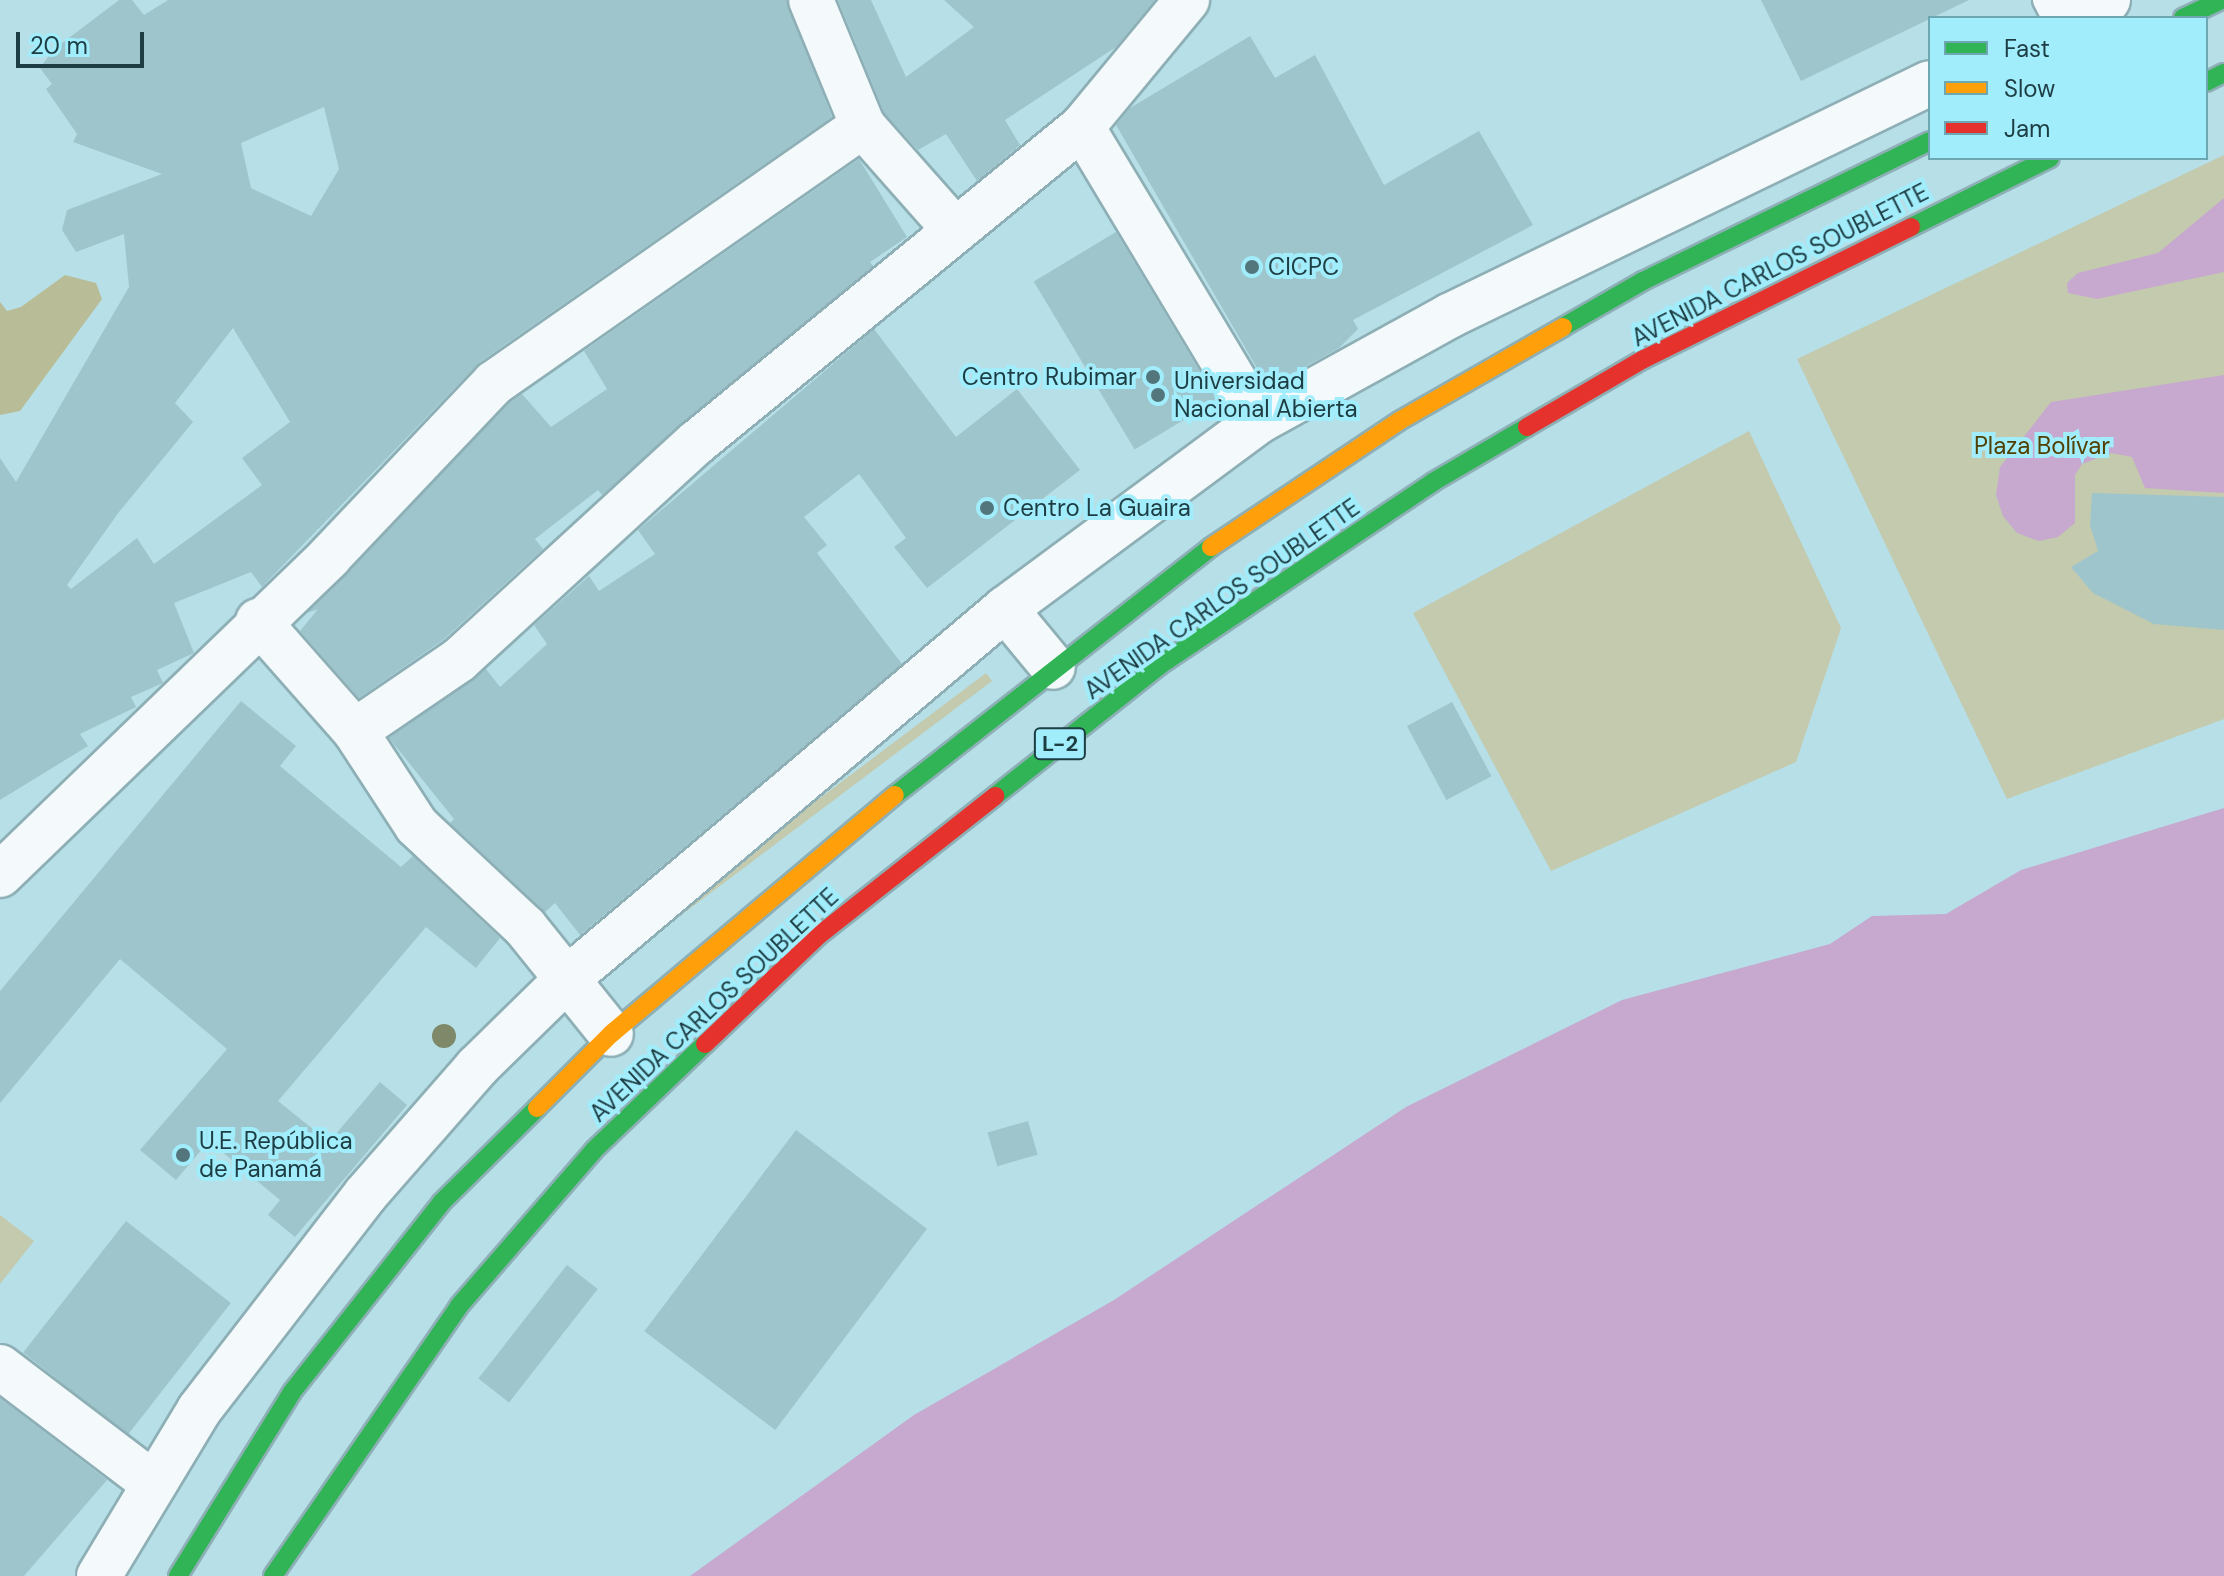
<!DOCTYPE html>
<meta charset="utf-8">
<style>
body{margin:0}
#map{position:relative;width:2224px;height:1576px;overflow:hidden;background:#b6dfe7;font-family:"DM Sans",sans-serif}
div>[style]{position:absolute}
.green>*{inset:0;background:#c3caae;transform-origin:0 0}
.forest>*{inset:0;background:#b9bd97}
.water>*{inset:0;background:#c7a8cf}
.building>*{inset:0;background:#9ec5cc;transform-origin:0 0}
.roads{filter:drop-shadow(2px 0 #8dafb5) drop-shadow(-2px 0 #8dafb5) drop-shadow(0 2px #8dafb5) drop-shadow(0 -2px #8dafb5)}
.lane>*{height:24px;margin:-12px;padding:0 12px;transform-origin:12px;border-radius:12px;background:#f4fafb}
.street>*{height:44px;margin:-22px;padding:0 22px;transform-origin:22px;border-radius:22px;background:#f4fafb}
.fast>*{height:18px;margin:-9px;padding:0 9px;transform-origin:9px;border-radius:9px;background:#30b455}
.slow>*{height:18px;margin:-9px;padding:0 9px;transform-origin:9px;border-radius:9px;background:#ff9f0a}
.jam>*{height:18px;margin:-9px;padding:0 9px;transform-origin:9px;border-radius:9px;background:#e5322d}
.trees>*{width:24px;height:24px;margin:-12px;border-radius:50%;background:#7f8868}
.dots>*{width:22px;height:22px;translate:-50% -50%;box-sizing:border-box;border:4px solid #a1edfc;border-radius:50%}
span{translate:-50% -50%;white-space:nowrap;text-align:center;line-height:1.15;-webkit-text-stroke:8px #a1edfc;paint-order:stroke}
.shield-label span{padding:2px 6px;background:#a1edfc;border:2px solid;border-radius:6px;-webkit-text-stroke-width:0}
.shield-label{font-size:22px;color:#1d3d43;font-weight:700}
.street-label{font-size:24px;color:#1d3d43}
.poi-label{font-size:24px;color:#1d3d43}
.left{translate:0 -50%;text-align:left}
.right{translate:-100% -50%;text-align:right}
.park-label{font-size:24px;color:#524000}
.legend{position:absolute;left:1928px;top:16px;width:280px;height:144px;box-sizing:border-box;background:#a1edfc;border:2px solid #6ca7b2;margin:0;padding:10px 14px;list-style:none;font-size:24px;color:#1d3d43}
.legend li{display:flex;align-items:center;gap:16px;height:40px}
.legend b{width:40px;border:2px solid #6ca7b2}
.scale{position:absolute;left:16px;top:32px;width:128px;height:36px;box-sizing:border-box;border:4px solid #1d3d43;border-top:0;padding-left:10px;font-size:24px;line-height:28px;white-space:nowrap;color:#1d3d43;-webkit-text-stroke:6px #a1edfc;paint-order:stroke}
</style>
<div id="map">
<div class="green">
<div style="clip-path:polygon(2224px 155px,2224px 719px,2007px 799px,1797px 359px)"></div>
<div style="clip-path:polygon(1749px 431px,1841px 628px,1796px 762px,1551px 871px,1413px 613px)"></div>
<div style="left:986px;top:673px;width:10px;height:408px;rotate:53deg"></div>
<div style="clip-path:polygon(0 1215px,34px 1241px,0 1284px)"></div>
</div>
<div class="forest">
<div style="clip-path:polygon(65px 275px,96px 283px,102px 299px,20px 411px,0 415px,0 302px,7px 311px,21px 307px)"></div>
</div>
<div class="water">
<div style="clip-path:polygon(2224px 198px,2224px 272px,2097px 299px,2068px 293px,2067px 283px,2078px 273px,2158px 253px)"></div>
<div style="clip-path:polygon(2224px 375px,2224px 493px,2145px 488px,2132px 457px,2111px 453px,2082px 464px,2075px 475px,2075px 523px,2058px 537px,2039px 541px,2017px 533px,2003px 516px,1996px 495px,2000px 467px,2051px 402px)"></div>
<div style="clip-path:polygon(2224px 808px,2224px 1576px,690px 1576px,914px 1415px,1114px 1300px,1406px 1107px,1622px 1000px,1830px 944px,1872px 916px,1946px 914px,2021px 870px)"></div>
</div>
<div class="building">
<div style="clip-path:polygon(evenodd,119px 0,132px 0,144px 15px,168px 0,787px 0,832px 117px,480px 362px,262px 587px,251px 572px,174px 603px,194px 653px,157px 670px,163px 683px,131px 697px,136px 707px,80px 734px,88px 746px,0 800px,0 458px,16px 482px,129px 287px,124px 234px,76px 252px,62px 230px,67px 210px,162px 174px,73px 142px,77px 134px,46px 89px,52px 84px,40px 68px,53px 50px,119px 0,324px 107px,339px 169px,311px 216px,251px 188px,241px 143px,324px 107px,119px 0,233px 328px,290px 422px,242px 458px,262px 485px,154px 564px,137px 538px,71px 589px,67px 585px,119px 512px,193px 422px,175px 403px,233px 328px)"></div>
<div style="clip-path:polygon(838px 0,871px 0,906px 77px,974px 27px,944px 0,1155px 0,1116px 47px,1005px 120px,1020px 145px,977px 181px,946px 134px,918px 150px,884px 113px)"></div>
<div style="clip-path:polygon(1761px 0,1969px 0,1801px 81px)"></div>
<div style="clip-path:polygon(1250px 36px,1275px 78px,1315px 55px,1384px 185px,1479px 131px,1533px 225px,1353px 320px,1358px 329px,1339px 348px,1268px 387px,1116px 125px,1130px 108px)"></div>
<div style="clip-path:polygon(859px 159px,907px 237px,870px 262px,873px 266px,602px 495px,598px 490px,535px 539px,543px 549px,443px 640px,359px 698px,300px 631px,318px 609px,307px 613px,510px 402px,522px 394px,551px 427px,607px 389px,584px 351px)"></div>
<div style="left:1116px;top:232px;width:196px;height:96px;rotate:59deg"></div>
<div style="clip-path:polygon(874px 329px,956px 437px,1017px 389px,1080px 470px,927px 588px,894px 547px,906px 538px,859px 474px,804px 517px,827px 545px,817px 553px,902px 664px,580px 935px,555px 903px,545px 912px,450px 823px,454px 819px,389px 738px,486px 669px,500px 687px,547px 644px,534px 625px,589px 576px,599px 591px,655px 554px,638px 530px)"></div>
<div style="clip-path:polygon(2092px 493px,2224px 497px,2224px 630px,2154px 624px,2093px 593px,2071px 567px,2098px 551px,2090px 525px)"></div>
<div style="clip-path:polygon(241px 701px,296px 746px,280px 766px,401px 867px,413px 856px,500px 938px,476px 968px,426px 927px,278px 1101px,329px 1142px,380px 1082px,407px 1105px,295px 1237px,268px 1215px,280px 1200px,209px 1141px,176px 1180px,140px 1150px,227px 1049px,120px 959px,0 1103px,0 991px)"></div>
<div style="left:1452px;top:702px;width:84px;height:51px;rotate:62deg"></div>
<div style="left:1028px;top:1121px;width:35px;height:42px;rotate:74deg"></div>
<div style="left:796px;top:1130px;width:164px;height:252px;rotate:37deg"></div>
<div style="left:126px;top:1221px;width:133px;height:167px;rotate:38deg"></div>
<div style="left:567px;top:1265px;width:39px;height:144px;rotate:38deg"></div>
<div style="clip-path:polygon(0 1398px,107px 1480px,24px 1576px,0 1576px)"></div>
</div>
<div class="roads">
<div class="lane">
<div style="left:2045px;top:0;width:20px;rotate:63deg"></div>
</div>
<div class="street">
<div style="left:811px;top:0;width:136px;rotate:67.6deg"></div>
<div style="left:863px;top:126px;width:139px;rotate:48.5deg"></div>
<div style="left:2069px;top:18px;width:43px;rotate:-24.8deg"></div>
<div style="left:1082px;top:127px;width:343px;rotate:59deg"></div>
<div style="left:1005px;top:609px;width:75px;rotate:50.4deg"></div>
<div style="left:258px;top:621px;width:147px;rotate:48.6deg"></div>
<div style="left:355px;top:731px;width:113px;rotate:56.9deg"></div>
<div style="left:417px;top:826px;width:148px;rotate:43.1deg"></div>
<div style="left:525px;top:927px;width:137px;rotate:51.2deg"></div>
<div style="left:355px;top:731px;width:126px;rotate:-34.3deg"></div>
<div style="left:459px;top:660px;width:321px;rotate:-42.5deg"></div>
<div style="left:696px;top:443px;width:499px;rotate:-39.3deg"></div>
<div style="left:1082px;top:127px;width:165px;rotate:-50.4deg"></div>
<div style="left:0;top:875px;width:458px;rotate:-44deg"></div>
<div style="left:329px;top:557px;width:240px;rotate:-46.5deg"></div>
<div style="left:494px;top:383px;width:450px;rotate:-34.9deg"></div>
<div style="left:0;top:1367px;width:193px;rotate:37.2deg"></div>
<div style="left:99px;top:1576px;width:194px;rotate:-58.9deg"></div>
<div style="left:199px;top:1410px;width:273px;rotate:-52.3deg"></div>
<div style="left:366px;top:1194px;width:169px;rotate:-48.8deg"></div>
<div style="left:477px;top:1067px;width:126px;rotate:-44.4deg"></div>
<div style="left:567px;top:979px;width:573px;rotate:-40.19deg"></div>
<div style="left:1005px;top:609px;width:316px;rotate:-36.5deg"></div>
<div style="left:1259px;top:421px;width:217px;rotate:-28.9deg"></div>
<div style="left:1449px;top:316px;width:534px;rotate:-25.85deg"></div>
</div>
<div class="fast">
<div style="left:2183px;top:18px;width:42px;rotate:-25.3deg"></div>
<div style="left:2206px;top:82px;width:20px;rotate:-27deg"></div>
<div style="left:1911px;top:227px;width:155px;rotate:-26.4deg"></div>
<div style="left:1563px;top:327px;width:92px;rotate:-29.9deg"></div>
<div style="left:1643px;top:281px;width:319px;rotate:-26deg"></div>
<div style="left:895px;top:795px;width:402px;rotate:-38.1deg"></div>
<div style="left:995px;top:796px;width:211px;rotate:-38.4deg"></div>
<div style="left:1160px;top:665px;width:329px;rotate:-33.8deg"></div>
<div style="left:1433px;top:482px;width:109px;rotate:-30.3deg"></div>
<div style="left:178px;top:1576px;width:216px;rotate:-58.2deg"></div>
<div style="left:292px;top:1392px;width:241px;rotate:-51.7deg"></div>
<div style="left:441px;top:1203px;width:135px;rotate:-44.7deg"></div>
<div style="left:273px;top:1576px;width:328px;rotate:-55.4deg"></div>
<div style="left:459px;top:1306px;width:206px;rotate:-49.1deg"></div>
<div style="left:594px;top:1150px;width:153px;rotate:-43.7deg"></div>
</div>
<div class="slow">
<div style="left:1211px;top:547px;width:226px;rotate:-33.8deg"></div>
<div style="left:1399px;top:421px;width:189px;rotate:-29.8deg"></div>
<div style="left:537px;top:1108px;width:105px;rotate:-45deg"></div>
<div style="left:611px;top:1034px;width:371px;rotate:-40.1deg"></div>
</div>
<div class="jam">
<div style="left:1527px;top:427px;width:135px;rotate:-30.2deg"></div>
<div style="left:1644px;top:359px;width:298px;rotate:-26.3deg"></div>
<div style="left:705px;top:1044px;width:156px;rotate:-43.7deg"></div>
<div style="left:818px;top:936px;width:226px;rotate:-38.3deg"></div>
</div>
</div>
<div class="trees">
<div style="left:444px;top:1036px"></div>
</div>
<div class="dots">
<div style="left:1252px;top:267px;background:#53767c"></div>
<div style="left:1153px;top:377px;background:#53767c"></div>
<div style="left:1158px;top:395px;background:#53767c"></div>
<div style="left:987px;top:508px;background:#53767c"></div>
<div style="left:183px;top:1155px;background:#53767c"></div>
</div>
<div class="shield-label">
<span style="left:1060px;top:744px">L-2</span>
</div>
<div class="street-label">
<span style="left:1780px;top:265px;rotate:-27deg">AVENIDA CARLOS SOUBLETTE</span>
<span style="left:1222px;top:599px;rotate:-35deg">AVENIDA CARLOS SOUBLETTE</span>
<span style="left:714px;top:1005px;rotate:-43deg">AVENIDA CARLOS SOUBLETTE</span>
</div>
<div class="poi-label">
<span class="left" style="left:1268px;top:267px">CICPC</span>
<span class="right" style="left:1137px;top:377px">Centro Rubimar</span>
<span class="left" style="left:1174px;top:395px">Universidad<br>Nacional Abierta</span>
<span class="left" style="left:1003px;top:508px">Centro La Guaira</span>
<span class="left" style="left:199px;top:1155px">U.E. República<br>de Panamá</span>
</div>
<div class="park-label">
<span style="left:2042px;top:446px">Plaza Bolívar</span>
</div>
<ul class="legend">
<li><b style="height:10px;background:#30b455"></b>Fast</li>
<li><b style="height:10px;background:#ff9f0a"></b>Slow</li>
<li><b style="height:10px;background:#e5322d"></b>Jam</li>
</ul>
<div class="scale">20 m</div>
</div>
